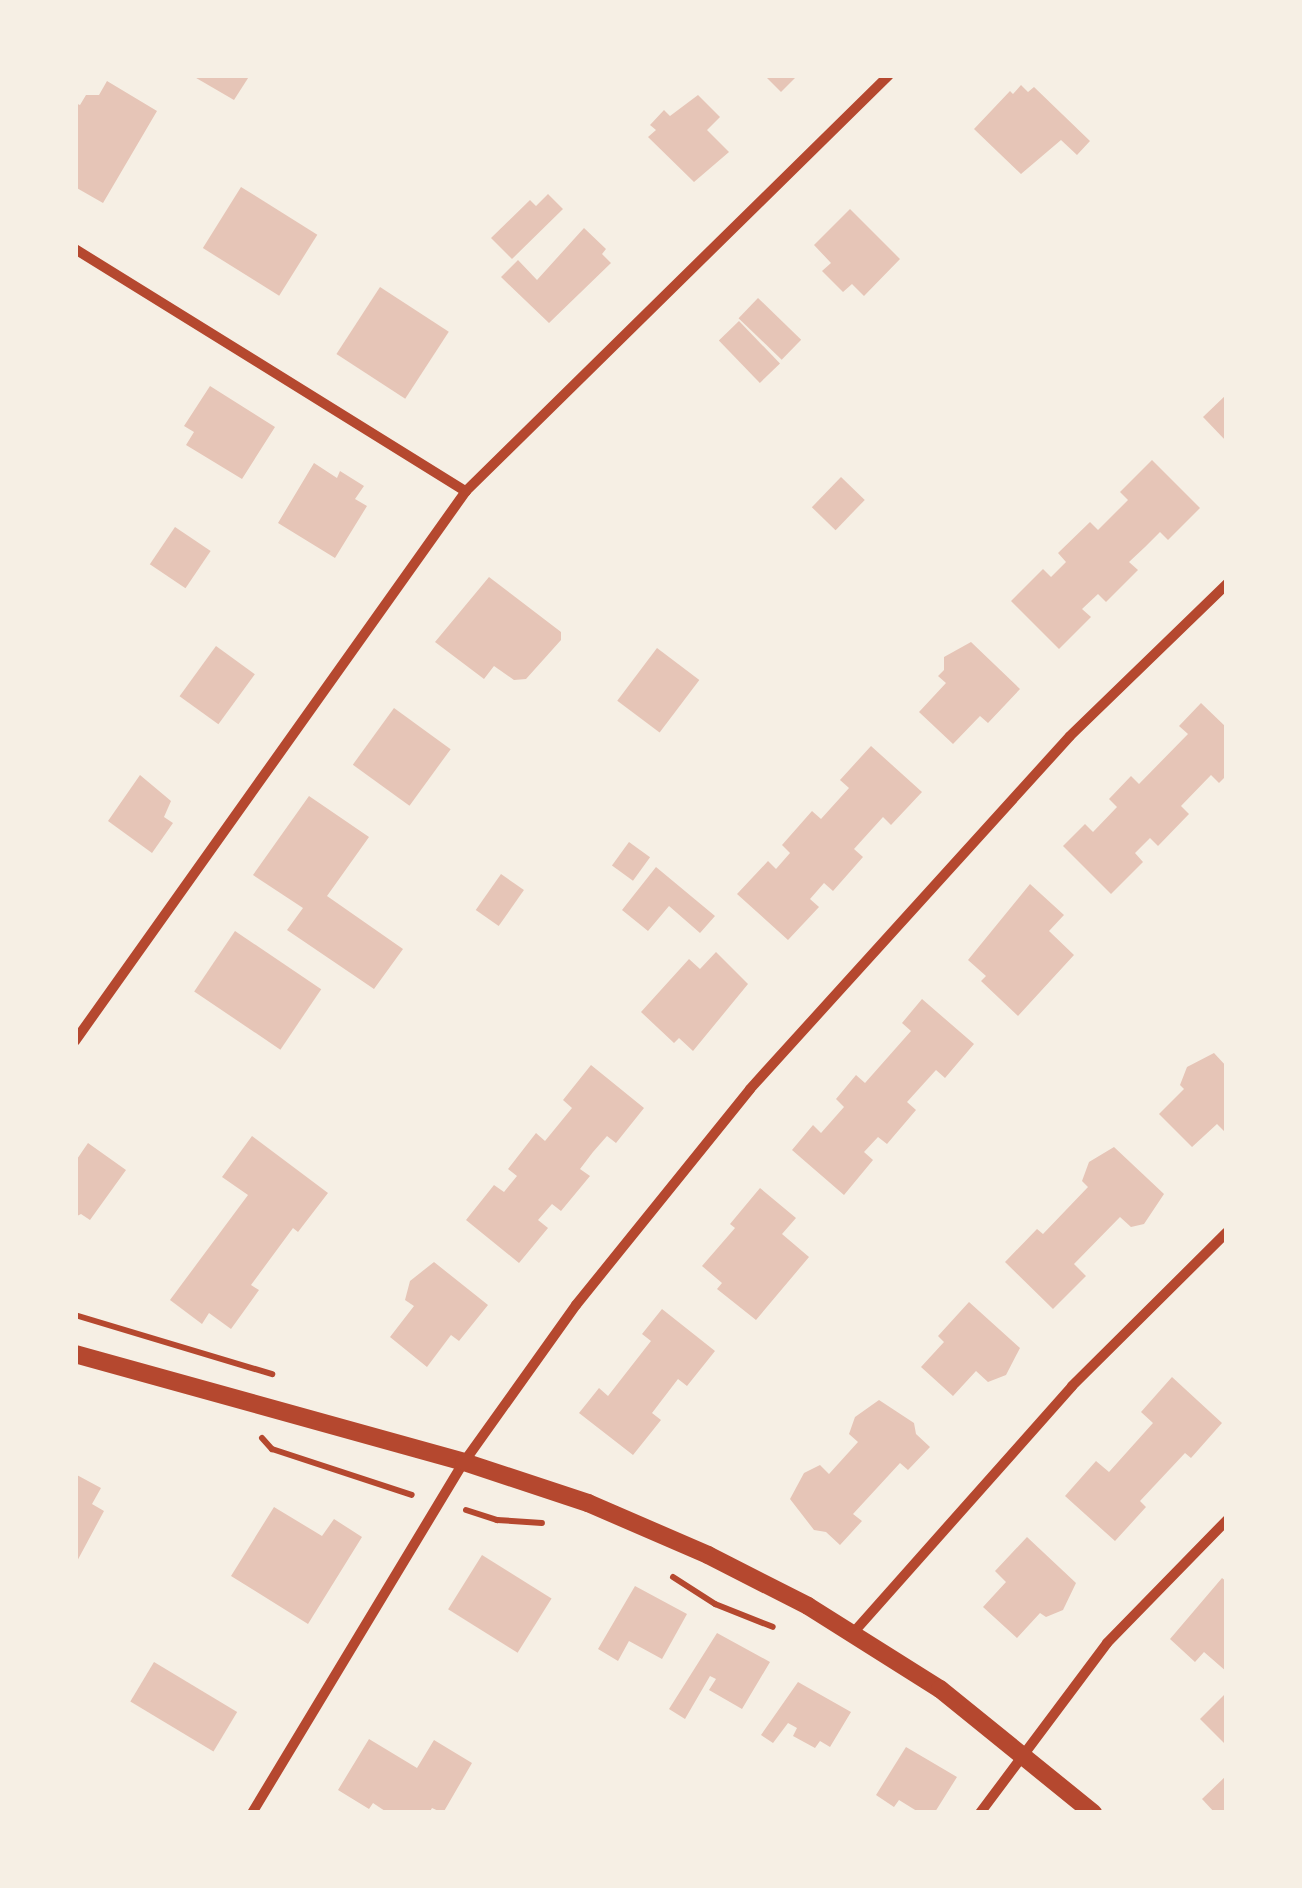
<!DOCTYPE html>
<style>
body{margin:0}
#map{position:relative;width:1302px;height:1888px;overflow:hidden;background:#f6efe4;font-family:Inter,sans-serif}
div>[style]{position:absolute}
.building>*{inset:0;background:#e6c5b7;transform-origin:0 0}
.path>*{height:6px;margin:-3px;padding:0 3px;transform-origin:3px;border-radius:3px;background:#b5482f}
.minor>*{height:10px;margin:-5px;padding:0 5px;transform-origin:5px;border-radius:5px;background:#b5482f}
.tertiary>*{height:18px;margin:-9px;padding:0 9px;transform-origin:9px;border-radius:9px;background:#b5482f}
span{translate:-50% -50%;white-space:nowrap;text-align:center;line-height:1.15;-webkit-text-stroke:9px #f6efe4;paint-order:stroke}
.frame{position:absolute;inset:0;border:78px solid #f6efe4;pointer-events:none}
</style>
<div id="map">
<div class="building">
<div style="clip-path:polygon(191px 75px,250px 75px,234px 100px)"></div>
<div style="clip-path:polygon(764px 75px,798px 75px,781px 92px)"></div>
<div style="clip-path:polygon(107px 81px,157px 111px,103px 203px,75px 187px,75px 103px,80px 105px,86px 95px,99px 95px)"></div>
<div style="clip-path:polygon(1021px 85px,1028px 92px,1034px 87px,1090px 141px,1077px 155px,1061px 140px,1021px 174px,974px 129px,1010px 91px,1013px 94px)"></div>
<div style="clip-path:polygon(698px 95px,720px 117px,707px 130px,729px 152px,694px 182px,648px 137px,656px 130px,650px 125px,664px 110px,670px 116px)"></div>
<div style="left:241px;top:187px;width:90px;height:72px;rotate:32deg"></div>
<div style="clip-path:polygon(548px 194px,563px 209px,512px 259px,491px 238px,530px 200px,536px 206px)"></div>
<div style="clip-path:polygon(850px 209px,900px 259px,864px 296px,852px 284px,843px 292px,822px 271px,831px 263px,814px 245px)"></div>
<div style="clip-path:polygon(584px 228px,606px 249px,602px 254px,611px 263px,549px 323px,501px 277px,518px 260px,537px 280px)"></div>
<div style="left:380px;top:287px;width:82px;height:80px;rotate:33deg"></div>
<div style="left:758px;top:298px;width:60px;height:28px;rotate:44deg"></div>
<div style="left:739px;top:321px;width:59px;height:28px;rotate:46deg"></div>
<div style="clip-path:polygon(210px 386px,275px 427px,242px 479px,186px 445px,194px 432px,184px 426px)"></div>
<div style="clip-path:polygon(1227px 394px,1227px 442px,1203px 417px)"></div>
<div style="clip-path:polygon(1152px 460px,1200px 508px,1168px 540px,1160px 532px,1145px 547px,1129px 562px,1138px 570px,1106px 602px,1098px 594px,1082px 609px,1091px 617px,1059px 649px,1011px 601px,1043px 569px,1051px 577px,1066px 562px,1058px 553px,1090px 522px,1098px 530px,1128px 500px,1120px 492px)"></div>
<div style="clip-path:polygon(314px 463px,337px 478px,340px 471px,364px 486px,355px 499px,367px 506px,335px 558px,278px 523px)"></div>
<div style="left:841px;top:477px;width:33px;height:42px;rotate:44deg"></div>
<div style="left:175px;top:527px;width:43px;height:45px;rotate:34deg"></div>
<div style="clip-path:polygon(489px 577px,561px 632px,561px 640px,526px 679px,514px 680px,494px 666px,484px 679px,435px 642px)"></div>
<div style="clip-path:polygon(971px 642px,1020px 689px,988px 723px,980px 716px,953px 744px,919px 712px,946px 683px,938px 676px,944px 670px,944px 657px)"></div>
<div style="left:216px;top:646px;width:48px;height:62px;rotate:36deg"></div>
<div style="left:657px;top:648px;width:53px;height:66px;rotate:37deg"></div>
<div style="clip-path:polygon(1201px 703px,1227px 728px,1227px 775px,1219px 783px,1211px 775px,1181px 806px,1189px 814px,1158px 846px,1150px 838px,1135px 853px,1143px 862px,1111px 894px,1063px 846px,1085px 824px,1093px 832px,1117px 807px,1109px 799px,1131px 776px,1139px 784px,1188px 734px,1179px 726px)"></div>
<div style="left:394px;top:708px;width:70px;height:70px;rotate:36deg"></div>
<div style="clip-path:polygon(871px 746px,922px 792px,891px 825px,883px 817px,854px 849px,863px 857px,833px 891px,824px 883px,810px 899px,819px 907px,788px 940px,737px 894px,768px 861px,776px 869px,790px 853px,782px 845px,812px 811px,821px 819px,849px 788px,840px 780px)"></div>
<div style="clip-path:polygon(140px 775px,171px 801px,164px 817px,173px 823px,152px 853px,108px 821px)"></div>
<div style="clip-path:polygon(309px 796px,369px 837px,327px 896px,403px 949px,374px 989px,287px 930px,303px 908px,253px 875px)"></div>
<div style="left:629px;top:842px;width:26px;height:29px;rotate:36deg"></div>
<div style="clip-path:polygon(656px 867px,715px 916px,700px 933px,669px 906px,648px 931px,622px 910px)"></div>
<div style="left:501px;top:874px;width:28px;height:44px;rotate:35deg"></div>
<div style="clip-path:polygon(1030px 884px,1064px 915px,1049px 931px,1074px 955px,1018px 1016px,981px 981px,986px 976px,968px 960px)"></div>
<div style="left:235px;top:931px;width:104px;height:73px;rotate:34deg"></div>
<div style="clip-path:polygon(716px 952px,748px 984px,693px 1051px,679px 1038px,674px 1043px,641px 1012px,689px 959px,700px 969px)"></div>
<div style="clip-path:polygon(922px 999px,974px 1044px,945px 1078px,936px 1070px,907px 1102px,916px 1110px,887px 1144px,878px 1137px,864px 1152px,873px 1160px,844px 1195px,792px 1150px,813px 1125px,821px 1133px,844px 1107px,836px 1099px,856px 1075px,865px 1083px,911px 1031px,902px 1023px)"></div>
<div style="clip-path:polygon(1214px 1053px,1227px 1067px,1227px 1134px,1217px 1124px,1192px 1147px,1159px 1114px,1184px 1089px,1180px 1085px,1187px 1067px)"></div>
<div style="clip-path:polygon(591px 1065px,644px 1108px,616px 1143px,607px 1136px,593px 1152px,580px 1169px,590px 1176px,561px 1211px,552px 1204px,538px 1220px,548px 1228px,519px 1263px,466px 1220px,494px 1185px,504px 1192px,517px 1176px,508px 1169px,536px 1133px,545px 1141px,572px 1108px,563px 1100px)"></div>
<div style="clip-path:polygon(252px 1136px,328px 1193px,298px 1232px,293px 1228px,251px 1285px,259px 1290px,231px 1329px,209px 1313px,202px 1324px,170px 1300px,248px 1195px,222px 1177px)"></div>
<div style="clip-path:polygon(88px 1143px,126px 1170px,90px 1220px,81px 1214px,75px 1217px,75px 1162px)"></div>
<div style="clip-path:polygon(1114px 1147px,1164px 1194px,1144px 1224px,1131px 1227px,1120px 1217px,1074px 1264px,1086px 1276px,1053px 1309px,1005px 1262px,1037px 1229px,1043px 1234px,1088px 1187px,1082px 1181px,1089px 1162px)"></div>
<div style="clip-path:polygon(760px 1188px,796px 1218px,782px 1234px,809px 1257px,756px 1320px,717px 1289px,722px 1283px,702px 1266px,735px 1228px,730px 1224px)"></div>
<div style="clip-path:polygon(434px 1262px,488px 1305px,459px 1341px,451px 1335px,427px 1367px,390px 1337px,414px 1306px,405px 1300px,410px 1281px)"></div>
<div style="clip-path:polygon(969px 1302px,1020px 1348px,1006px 1375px,988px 1382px,976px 1371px,953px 1396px,921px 1367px,944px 1342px,938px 1336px)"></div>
<div style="clip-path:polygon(662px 1309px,715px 1351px,687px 1386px,678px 1379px,652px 1413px,661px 1420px,633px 1455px,579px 1413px,599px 1388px,608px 1396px,651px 1341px,642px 1334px)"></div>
<div style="clip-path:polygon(1172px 1377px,1222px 1423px,1191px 1458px,1185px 1453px,1140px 1501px,1146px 1507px,1115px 1541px,1065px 1496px,1096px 1461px,1109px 1472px,1153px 1423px,1141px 1412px)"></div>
<div style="clip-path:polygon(879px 1400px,914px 1423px,916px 1434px,930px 1447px,908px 1470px,900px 1463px,853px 1514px,862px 1521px,840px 1545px,826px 1532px,814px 1530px,790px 1499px,804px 1473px,820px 1465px,829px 1474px,858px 1442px,849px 1434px,855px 1417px)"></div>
<div style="clip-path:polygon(75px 1474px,101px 1488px,92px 1504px,104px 1511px,75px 1565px)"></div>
<div style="clip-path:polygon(274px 1507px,322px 1536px,334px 1519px,362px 1537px,308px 1624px,231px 1576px)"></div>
<div style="clip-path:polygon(1027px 1537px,1076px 1583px,1063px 1610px,1046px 1617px,1040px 1613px,1017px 1638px,983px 1607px,1006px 1582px,995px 1571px)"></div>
<div style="left:482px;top:1555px;width:82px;height:64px;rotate:32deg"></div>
<div style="clip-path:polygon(1222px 1578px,1227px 1582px,1227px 1672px,1204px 1652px,1195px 1662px,1170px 1639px)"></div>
<div style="clip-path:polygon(635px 1586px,687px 1614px,662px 1659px,629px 1641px,618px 1661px,598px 1649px)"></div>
<div style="clip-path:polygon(717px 1633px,770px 1662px,742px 1709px,709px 1690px,716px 1679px,710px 1676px,685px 1719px,669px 1709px)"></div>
<div style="left:154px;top:1662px;width:97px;height:46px;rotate:31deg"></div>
<div style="clip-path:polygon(798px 1682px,851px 1712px,830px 1747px,820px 1741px,815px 1748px,793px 1736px,797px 1728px,788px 1723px,773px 1743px,761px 1735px)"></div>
<div style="clip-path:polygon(1227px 1692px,1227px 1746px,1200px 1719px)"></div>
<div style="clip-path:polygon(369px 1739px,417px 1768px,434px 1740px,472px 1763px,443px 1813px,432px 1808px,429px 1813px,388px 1813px,373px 1803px,369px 1809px,338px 1790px)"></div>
<div style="clip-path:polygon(906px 1747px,957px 1777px,935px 1812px,920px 1813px,899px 1800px,894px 1807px,876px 1795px)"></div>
<div style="clip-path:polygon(1227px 1775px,1227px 1813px,1215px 1813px,1202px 1799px)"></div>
</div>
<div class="path">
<div style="left:75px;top:1315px;width:206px;rotate:16.7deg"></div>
<div style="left:262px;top:1438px;width:15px;rotate:48deg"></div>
<div style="left:272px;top:1449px;width:147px;rotate:18.2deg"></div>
<div style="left:466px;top:1510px;width:33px;rotate:18deg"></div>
<div style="left:497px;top:1520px;width:45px;rotate:3.8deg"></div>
<div style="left:673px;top:1577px;width:50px;rotate:32.7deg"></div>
<div style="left:715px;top:1604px;width:62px;rotate:21.6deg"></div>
</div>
<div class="minor">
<div style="left:75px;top:249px;width:460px;rotate:31.8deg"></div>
<div style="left:75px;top:1041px;width:675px;rotate:-54.59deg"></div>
<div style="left:466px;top:491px;width:593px;rotate:-44.52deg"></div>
<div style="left:853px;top:1633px;width:330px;rotate:-48.4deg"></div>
<div style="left:1072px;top:1386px;width:218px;rotate:-44.8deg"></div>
<div style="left:252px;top:1813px;width:410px;rotate:-58.9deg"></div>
<div style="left:464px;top:1462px;width:193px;rotate:-54.5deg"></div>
<div style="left:576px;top:1305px;width:277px;rotate:-51.1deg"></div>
<div style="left:750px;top:1089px;width:476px;rotate:-47.8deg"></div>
<div style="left:1070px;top:736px;width:219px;rotate:-44.1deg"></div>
<div style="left:980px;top:1813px;width:212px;rotate:-53.2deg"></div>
<div style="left:1107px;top:1643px;width:172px;rotate:-45.7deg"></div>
</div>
<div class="tertiary">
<div style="left:75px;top:1354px;width:404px;rotate:15.5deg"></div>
<div style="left:464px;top:1462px;width:131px;rotate:18.3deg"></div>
<div style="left:588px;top:1503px;width:131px;rotate:23.4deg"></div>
<div style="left:708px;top:1555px;width:112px;rotate:27deg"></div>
<div style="left:808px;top:1606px;width:156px;rotate:32.2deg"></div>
<div style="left:940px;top:1689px;width:197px;rotate:39deg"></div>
</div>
<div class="frame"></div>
</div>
